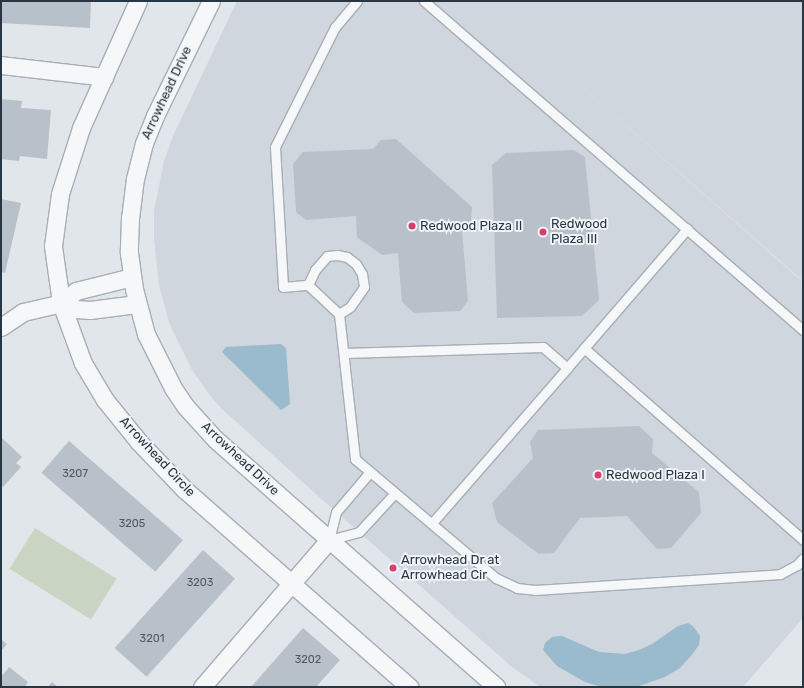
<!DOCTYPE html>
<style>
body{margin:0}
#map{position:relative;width:804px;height:688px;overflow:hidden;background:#e1e6eb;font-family:Rubik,sans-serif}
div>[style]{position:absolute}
.built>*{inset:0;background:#cfd6dd}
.green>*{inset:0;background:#c9d5c2;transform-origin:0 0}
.water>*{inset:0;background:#9abacd}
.building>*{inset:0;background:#b8c0c9;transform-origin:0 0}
.roads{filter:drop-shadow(1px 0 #a6aeb6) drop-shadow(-1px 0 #a6aeb6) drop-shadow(0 1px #a6aeb6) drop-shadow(0 -1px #a6aeb6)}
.lane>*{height:9px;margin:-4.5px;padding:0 4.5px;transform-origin:4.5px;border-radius:4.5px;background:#f5f7f9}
.street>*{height:17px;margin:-8.5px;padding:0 8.5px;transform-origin:8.5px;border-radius:8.5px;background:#f5f7f9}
.dots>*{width:11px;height:11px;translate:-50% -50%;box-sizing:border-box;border:2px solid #f1f5f8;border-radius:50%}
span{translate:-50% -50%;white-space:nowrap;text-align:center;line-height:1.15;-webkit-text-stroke:4px #f1f5f8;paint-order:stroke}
.number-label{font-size:11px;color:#4c5865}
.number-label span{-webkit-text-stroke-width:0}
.street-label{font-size:13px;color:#283644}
.poi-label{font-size:13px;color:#283644}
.left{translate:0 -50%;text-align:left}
.frame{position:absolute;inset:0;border:2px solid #283644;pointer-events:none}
</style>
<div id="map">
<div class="built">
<div style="clip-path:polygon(237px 1px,803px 1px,803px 281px,506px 20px,803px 282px,803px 618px,743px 687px,540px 687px,512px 667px,307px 486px,221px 408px,209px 394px,192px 370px,170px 325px,159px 286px,154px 238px,154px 211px,164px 161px,173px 136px)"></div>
</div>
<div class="green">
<div style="left:35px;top:528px;width:96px;height:48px;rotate:32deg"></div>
</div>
<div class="water">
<div style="clip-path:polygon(281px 344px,286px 348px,290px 404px,281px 410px,222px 352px,226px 347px)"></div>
<div style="clip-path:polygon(688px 623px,693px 626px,700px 636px,699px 645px,690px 657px,680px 668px,665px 677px,636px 687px,602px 687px,585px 682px,557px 666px,543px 650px,545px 643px,552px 637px,562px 636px,599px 652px,625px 654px,639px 650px,652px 644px,678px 626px)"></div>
</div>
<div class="building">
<div style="clip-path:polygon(1px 1px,91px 1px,90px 28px,1px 23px)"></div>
<div style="clip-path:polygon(1px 99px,22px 101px,21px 108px,51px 110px,47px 159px,20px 156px,19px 161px,1px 159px)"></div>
<div style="clip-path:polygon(396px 139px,472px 207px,471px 221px,462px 230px,468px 301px,460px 311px,414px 313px,402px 302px,398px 253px,382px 255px,357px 237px,356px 216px,306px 220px,296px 212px,293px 164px,303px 152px,373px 149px,381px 140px)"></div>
<div style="clip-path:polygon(574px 150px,585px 157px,599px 300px,582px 316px,497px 318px,492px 165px,506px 153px)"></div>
<div style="clip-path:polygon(1px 199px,21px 203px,5px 273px,1px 272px)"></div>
<div style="clip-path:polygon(639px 426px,653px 439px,652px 453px,699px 492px,701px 513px,671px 548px,657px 549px,627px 516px,580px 518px,554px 553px,539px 554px,497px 522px,492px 503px,533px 458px,530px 442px,538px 430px)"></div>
<div style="clip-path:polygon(1px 437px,22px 457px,16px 463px,21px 467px,3px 487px,1px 485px)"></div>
<div style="left:69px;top:441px;width:151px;height:42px;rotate:41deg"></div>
<div style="left:203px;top:550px;width:43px;height:132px;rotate:42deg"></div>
<div style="clip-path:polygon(303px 628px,340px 660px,316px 687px,251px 687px)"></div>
<div style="clip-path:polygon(1px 639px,7px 644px,1px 651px)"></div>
<div style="clip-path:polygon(9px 667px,28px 682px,25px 687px,1px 687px,1px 677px)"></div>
<div style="clip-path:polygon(52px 682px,58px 687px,48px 687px)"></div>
</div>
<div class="roads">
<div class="lane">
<div style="left:357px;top:1px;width:34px;rotate:130deg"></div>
<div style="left:335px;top:27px;width:134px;rotate:116.6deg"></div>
<div style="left:275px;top:147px;width:140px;rotate:86.7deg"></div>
<div style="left:283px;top:287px;width:25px;rotate:-5deg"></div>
<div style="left:308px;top:285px;width:42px;rotate:43.1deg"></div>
<div style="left:339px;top:314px;width:146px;rotate:83.7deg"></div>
<div style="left:355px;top:459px;width:185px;rotate:40.2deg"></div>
<div style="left:496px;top:578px;width:23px;rotate:25deg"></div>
<div style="left:517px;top:588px;width:18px;rotate:6deg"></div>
<div style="left:535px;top:590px;width:246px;rotate:-3.7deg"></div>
<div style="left:780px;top:574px;width:19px;rotate:-28deg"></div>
<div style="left:797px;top:565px;width:9px;rotate:-49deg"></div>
<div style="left:424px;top:1px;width:502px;rotate:40.96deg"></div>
<div style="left:308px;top:285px;width:17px;rotate:-65deg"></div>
<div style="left:315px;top:270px;width:18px;rotate:-49deg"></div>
<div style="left:327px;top:256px;width:10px;rotate:-6deg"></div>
<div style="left:337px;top:255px;width:10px;rotate:11deg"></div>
<div style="left:347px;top:257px;width:11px;rotate:38deg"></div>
<div style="left:356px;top:264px;width:12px;rotate:59deg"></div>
<div style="left:362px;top:274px;width:13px;rotate:81deg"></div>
<div style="left:364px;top:287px;width:24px;rotate:125deg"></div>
<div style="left:350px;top:307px;width:13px;rotate:148deg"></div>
<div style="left:584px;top:348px;width:291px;rotate:41.2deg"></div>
<div style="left:344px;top:353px;width:199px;rotate:-1.7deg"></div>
<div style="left:543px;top:347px;width:32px;rotate:41deg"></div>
<div style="left:567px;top:368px;width:184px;rotate:-49.2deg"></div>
<div style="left:370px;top:472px;width:52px;rotate:130.4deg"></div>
<div style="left:336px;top:512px;width:29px;rotate:104deg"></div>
<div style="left:329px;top:540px;width:31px;rotate:-15deg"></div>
<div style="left:359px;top:532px;width:53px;rotate:-47.3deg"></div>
<div style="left:432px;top:523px;width:206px;rotate:-48.9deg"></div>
</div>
<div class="street">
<div style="left:138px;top:1px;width:139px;rotate:114.2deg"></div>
<div style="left:81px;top:128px;width:69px;rotate:107.7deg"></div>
<div style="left:60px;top:194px;width:52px;rotate:97.7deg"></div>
<div style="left:53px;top:246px;width:35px;rotate:82deg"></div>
<div style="left:58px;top:281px;width:22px;rotate:82deg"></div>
<div style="left:61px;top:303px;width:64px;rotate:69.9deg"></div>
<div style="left:83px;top:363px;width:43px;rotate:59.3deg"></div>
<div style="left:105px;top:400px;width:54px;rotate:51deg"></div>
<div style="left:139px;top:442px;width:65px;rotate:46.2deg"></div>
<div style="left:184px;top:489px;width:300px;rotate:41.3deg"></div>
<div style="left:211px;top:1px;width:128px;rotate:116deg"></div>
<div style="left:155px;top:116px;width:29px;rotate:112deg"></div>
<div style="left:144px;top:143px;width:36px;rotate:104deg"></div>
<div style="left:135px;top:178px;width:39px;rotate:97deg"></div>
<div style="left:130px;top:217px;width:36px;rotate:92deg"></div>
<div style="left:129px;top:253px;width:36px;rotate:82deg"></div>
<div style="left:134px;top:289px;width:47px;rotate:75.1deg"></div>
<div style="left:146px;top:334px;width:60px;rotate:63.4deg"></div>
<div style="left:173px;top:388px;width:23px;rotate:56deg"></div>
<div style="left:186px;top:407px;width:43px;rotate:47.8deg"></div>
<div style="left:215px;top:439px;width:375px;rotate:41.4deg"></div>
<div style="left:1px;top:65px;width:104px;rotate:6.6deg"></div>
<div style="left:132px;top:277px;width:58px;rotate:166deg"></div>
<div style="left:76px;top:291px;width:19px;rotate:141deg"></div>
<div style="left:61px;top:303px;width:16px;rotate:22deg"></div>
<div style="left:76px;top:309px;width:14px;rotate:4deg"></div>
<div style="left:90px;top:310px;width:47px;rotate:-7.3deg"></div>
<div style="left:1px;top:327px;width:27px;rotate:-34deg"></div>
<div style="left:23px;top:312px;width:39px;rotate:-13deg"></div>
<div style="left:202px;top:687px;width:194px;rotate:-49.2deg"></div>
</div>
</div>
<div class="dots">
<div style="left:412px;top:226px;background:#d83e6a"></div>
<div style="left:543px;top:232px;background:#d83e6a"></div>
<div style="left:598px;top:475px;background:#d83e6a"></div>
<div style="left:393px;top:568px;background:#d83e6a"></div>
</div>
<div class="number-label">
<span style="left:75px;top:474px">3207</span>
<span style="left:132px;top:524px">3205</span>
<span style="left:200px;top:583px">3203</span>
<span style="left:152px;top:639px">3201</span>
<span style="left:308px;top:660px">3202</span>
</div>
<div class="street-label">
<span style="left:167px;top:93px;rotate:-65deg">Arrowhead Drive</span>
<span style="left:157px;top:457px;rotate:47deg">Arrowhead Circle</span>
<span style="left:240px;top:459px;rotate:43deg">Arrowhead Drive</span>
</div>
<div class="poi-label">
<span class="left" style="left:551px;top:232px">Redwood<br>Plaza III</span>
<span class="left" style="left:420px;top:226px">Redwood Plaza II</span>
<span class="left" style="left:606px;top:475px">Redwood Plaza I</span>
<span class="left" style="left:401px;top:568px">Arrowhead Dr at<br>Arrowhead Cir</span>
</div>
<div class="frame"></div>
</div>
